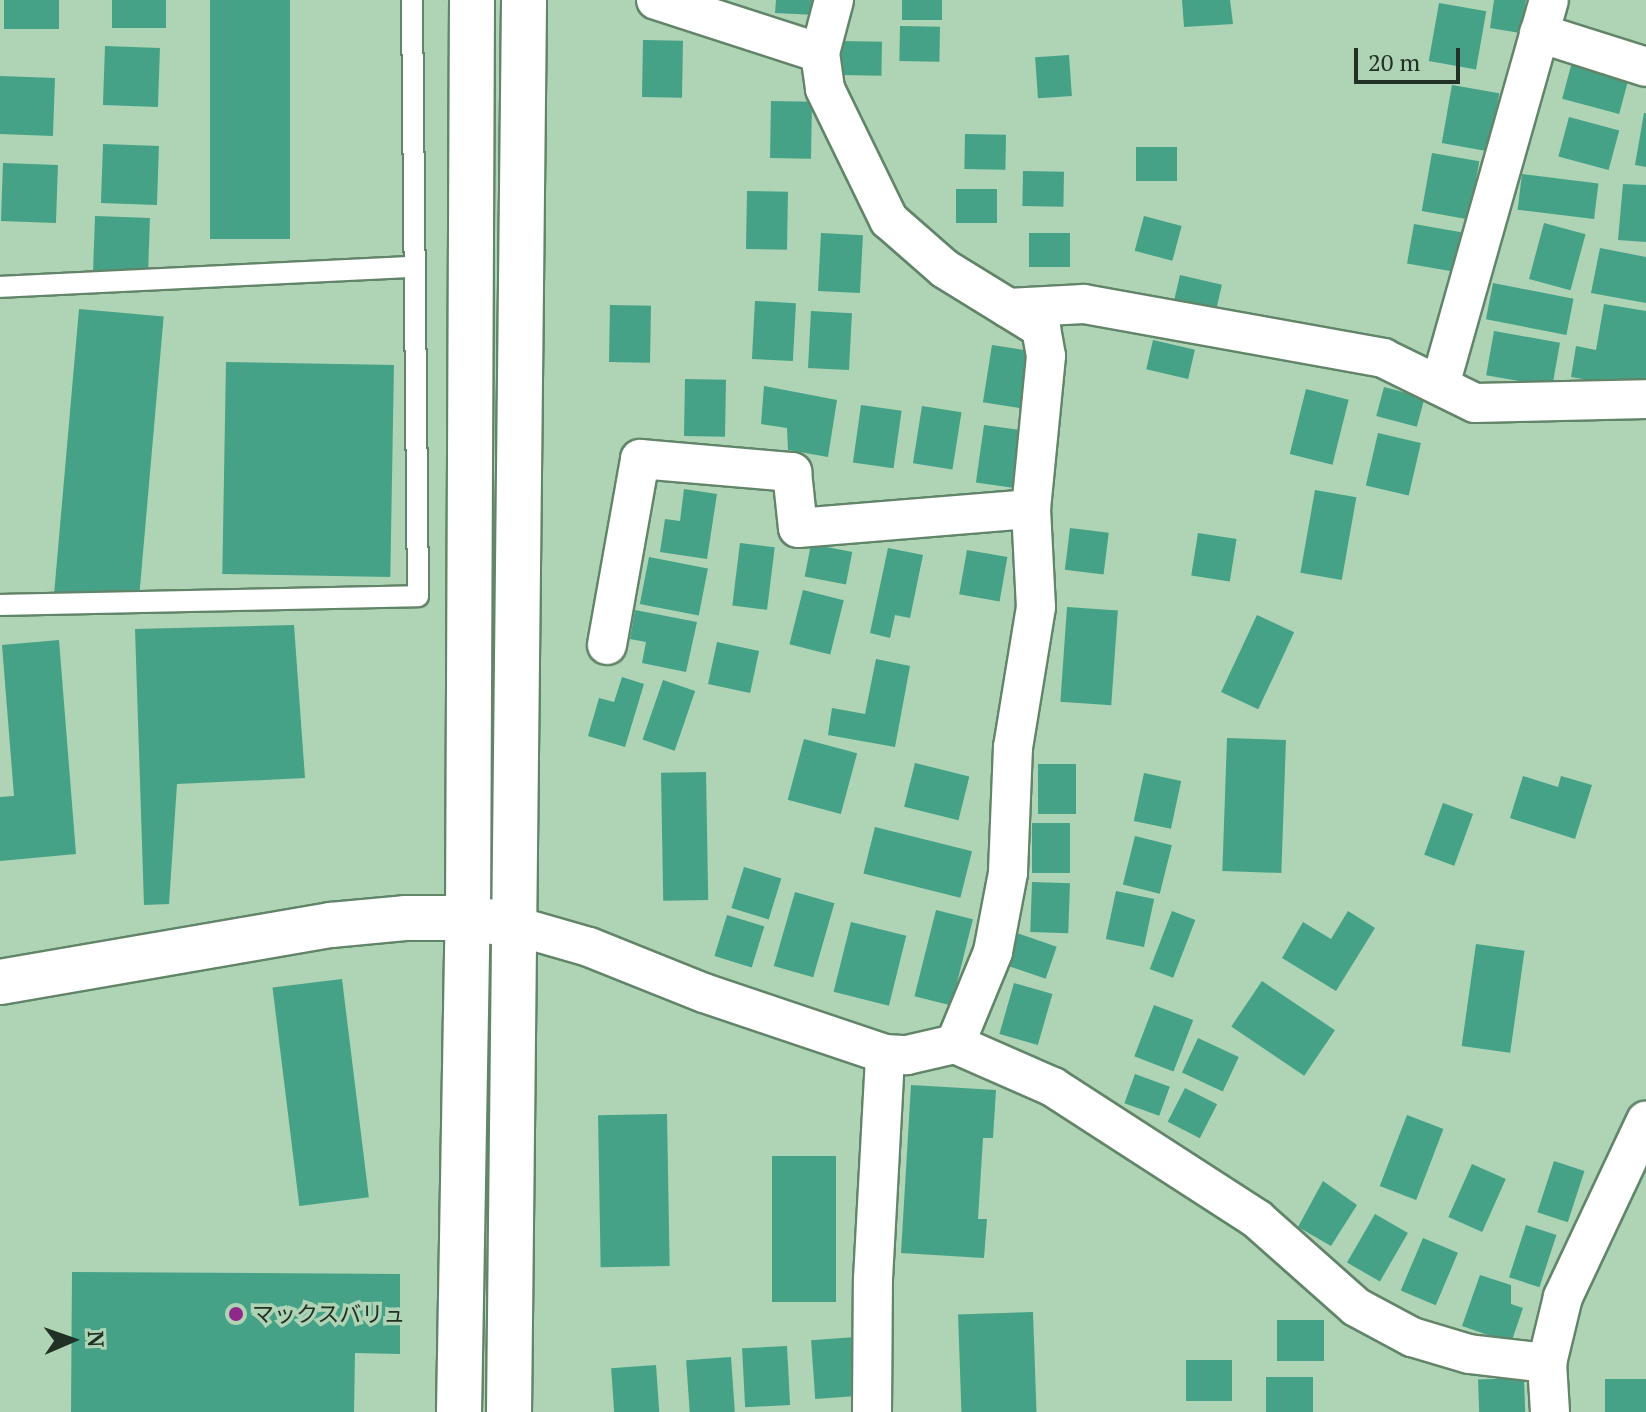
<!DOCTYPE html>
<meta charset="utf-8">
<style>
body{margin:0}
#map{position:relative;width:1646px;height:1412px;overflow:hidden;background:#aed3b5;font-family:"PT Serif","Noto Sans JP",serif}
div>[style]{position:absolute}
.building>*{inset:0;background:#45a286;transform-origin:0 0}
.roads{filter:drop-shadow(2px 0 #628569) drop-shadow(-2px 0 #628569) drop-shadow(0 2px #628569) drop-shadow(0 -2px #628569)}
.lane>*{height:20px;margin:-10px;padding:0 10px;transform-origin:10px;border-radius:10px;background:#fff}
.street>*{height:38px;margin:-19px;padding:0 19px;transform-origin:19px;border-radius:19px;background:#fff}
.secondary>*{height:44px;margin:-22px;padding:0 22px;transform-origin:22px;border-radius:22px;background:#fff}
.dots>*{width:22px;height:22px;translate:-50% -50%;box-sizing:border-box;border:4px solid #aed3b5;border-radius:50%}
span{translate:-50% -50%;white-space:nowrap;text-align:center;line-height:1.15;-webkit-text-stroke:7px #aed3b5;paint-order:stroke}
.poi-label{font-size:22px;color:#223125}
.left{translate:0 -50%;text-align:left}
.north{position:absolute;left:32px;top:1300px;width:80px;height:80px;-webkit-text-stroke:6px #aed3b5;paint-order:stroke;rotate:88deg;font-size:22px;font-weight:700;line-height:32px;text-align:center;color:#223125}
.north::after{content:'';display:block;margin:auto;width:28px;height:36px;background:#223125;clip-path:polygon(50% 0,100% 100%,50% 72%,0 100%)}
.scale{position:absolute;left:1354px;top:48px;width:106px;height:36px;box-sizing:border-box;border:4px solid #223125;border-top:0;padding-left:10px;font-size:24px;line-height:28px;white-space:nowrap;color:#223125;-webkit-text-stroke:6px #aed3b5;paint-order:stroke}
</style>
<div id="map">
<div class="building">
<div style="left:4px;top:0;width:55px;height:29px"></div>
<div style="left:112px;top:0;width:54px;height:28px"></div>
<div style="left:210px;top:0;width:80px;height:239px"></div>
<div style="clip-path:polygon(776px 0,817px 0,816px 15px,775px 13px)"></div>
<div style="left:902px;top:0;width:40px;height:20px"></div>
<div style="clip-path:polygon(1182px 0,1230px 0,1233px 24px,1184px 27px)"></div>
<div style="clip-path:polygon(1494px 0,1526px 0,1520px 33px,1490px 28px)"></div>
<div style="left:1439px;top:3px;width:48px;height:59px;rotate:10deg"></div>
<div style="left:900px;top:26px;width:40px;height:35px;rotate:1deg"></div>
<div style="left:643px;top:40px;width:40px;height:57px;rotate:1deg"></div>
<div style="left:841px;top:41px;width:41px;height:34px;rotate:1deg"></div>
<div style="left:105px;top:46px;width:55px;height:59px;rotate:2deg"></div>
<div style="left:1069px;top:55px;width:41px;height:34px;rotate:86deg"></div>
<div style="left:1572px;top:62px;width:59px;height:38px;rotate:15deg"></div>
<div style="left:0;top:76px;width:55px;height:58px;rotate:2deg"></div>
<div style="left:1452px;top:85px;width:48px;height:59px;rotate:10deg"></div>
<div style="left:771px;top:101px;width:41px;height:57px;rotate:1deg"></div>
<div style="clip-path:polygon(1644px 113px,1646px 113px,1646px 167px,1635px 165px)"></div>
<div style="left:1569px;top:117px;width:52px;height:41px;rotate:15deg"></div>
<div style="left:965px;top:134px;width:41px;height:35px;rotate:1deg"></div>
<div style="left:103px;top:144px;width:56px;height:59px;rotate:2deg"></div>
<div style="left:1136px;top:147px;width:41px;height:34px"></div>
<div style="left:1432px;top:153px;width:48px;height:59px;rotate:10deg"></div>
<div style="left:3px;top:163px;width:55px;height:58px;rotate:2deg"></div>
<div style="left:1023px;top:171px;width:41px;height:35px;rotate:1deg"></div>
<div style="left:1522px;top:174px;width:77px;height:36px;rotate:7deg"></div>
<div style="clip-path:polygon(1623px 184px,1646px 185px,1646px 242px,1618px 240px)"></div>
<div style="left:956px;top:189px;width:41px;height:34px"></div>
<div style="left:747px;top:191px;width:41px;height:58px;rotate:1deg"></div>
<div style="left:95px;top:216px;width:55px;height:58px;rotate:2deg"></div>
<div style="left:1144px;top:216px;width:39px;height:36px;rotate:15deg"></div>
<div style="left:1544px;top:223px;width:43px;height:58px;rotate:15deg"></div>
<div style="left:1414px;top:224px;width:48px;height:40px;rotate:10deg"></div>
<div style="left:821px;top:233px;width:42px;height:58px;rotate:3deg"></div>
<div style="left:1029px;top:233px;width:41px;height:34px"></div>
<div style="clip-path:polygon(1600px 248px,1646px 257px,1646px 303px,1591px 293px)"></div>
<div style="left:1180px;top:275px;width:43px;height:29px;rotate:13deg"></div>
<div style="left:1493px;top:283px;width:82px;height:37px;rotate:11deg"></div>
<div style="left:755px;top:301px;width:41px;height:58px;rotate:3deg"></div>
<div style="clip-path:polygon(1604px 304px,1646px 311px,1646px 390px,1571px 377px,1576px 346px,1596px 350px)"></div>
<div style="left:610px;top:305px;width:41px;height:57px;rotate:1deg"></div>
<div style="left:79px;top:309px;width:85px;height:285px;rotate:5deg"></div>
<div style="left:811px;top:311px;width:41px;height:57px;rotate:3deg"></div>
<div style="left:1494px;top:331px;width:67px;height:45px;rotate:10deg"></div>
<div style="left:1153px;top:340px;width:43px;height:30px;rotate:13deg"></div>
<div style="left:992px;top:345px;width:40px;height:58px;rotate:9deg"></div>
<div style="left:226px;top:362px;width:168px;height:212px;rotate:1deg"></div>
<div style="left:685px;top:379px;width:41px;height:57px;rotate:1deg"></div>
<div style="clip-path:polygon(764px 386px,837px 400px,828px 457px,788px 450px,787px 428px,761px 424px)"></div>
<div style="left:1384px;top:387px;width:42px;height:30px;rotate:15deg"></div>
<div style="left:1306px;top:389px;width:44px;height:67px;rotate:14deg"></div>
<div style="left:861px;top:405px;width:41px;height:58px;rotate:8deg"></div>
<div style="left:922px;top:406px;width:40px;height:58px;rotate:9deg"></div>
<div style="left:984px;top:425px;width:41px;height:58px;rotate:8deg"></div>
<div style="left:1378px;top:433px;width:44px;height:54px;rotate:13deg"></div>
<div style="clip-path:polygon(684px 489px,717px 494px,707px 559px,660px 552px,665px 519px,680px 521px)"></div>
<div style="left:1315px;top:490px;width:42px;height:84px;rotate:10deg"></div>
<div style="left:1070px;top:528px;width:39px;height:42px;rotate:7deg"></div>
<div style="left:1198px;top:533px;width:39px;height:43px;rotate:9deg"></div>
<div style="left:740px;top:543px;width:35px;height:63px;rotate:7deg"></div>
<div style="left:811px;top:544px;width:42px;height:33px;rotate:11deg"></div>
<div style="clip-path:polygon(888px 548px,923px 555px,910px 618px,895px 615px,890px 638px,870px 633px)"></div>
<div style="left:967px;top:550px;width:41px;height:45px;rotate:10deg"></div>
<div style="left:649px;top:557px;width:60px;height:48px;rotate:11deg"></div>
<div style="left:803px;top:590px;width:42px;height:56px;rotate:14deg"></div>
<div style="left:1067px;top:607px;width:51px;height:95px;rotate:4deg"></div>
<div style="clip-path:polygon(635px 610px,697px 622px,686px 672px,642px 663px,646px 642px,630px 639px)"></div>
<div style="left:1257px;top:615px;width:41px;height:85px;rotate:25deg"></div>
<div style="clip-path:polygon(294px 625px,305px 778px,177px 784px,169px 904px,144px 905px,135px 629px)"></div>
<div style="clip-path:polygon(59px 640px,76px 854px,0 861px,0 797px,14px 796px,2px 645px)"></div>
<div style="left:717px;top:642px;width:43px;height:43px;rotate:12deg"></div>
<div style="clip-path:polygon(876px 659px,910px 666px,895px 747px,828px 735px,832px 708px,865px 714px)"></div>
<div style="clip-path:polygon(622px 677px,644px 684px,625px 747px,588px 736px,599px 698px,614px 702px)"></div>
<div style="left:663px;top:680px;width:34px;height:63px;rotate:19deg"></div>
<div style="left:1227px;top:738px;width:59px;height:133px;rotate:2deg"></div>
<div style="left:804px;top:739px;width:55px;height:63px;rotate:15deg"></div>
<div style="left:915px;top:763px;width:56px;height:45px;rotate:14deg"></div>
<div style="left:1076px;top:764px;width:50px;height:38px;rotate:90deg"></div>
<div style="left:706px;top:772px;width:128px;height:45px;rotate:89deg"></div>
<div style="left:1144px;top:773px;width:38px;height:49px;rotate:12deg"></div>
<div style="clip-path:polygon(1523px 776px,1558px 787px,1561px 776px,1592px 785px,1575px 839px,1510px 818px)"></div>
<div style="left:1443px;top:803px;width:32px;height:55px;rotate:20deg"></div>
<div style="left:1032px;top:823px;width:38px;height:50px"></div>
<div style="left:875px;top:827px;width:100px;height:48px;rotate:14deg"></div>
<div style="left:1135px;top:836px;width:38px;height:50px;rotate:14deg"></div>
<div style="left:744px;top:867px;width:39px;height:43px;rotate:17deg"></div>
<div style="left:1032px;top:882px;width:38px;height:50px;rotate:2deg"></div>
<div style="left:1116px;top:891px;width:39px;height:49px;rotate:12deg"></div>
<div style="left:795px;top:892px;width:41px;height:77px;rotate:16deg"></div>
<div style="left:936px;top:910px;width:38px;height:89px;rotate:14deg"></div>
<div style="left:1172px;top:911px;width:25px;height:62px;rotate:21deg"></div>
<div style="clip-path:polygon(1348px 911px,1375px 928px,1336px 991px,1282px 958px,1303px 922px,1331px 939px)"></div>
<div style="left:727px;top:915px;width:39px;height:43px;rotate:17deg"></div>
<div style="left:851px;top:922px;width:57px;height:72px;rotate:14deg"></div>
<div style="left:1017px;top:933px;width:42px;height:34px;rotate:19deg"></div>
<div style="left:1476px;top:944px;width:49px;height:103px;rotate:8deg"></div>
<div style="left:342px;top:979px;width:220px;height:70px;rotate:83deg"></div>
<div style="left:1262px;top:981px;width:88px;height:55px;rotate:34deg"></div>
<div style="left:1014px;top:983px;width:40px;height:53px;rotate:16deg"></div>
<div style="left:1154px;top:1005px;width:42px;height:55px;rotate:21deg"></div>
<div style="left:1198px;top:1038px;width:45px;height:38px;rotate:25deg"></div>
<div style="left:1135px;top:1074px;width:37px;height:31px;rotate:20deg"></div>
<div style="clip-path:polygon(911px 1085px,996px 1090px,993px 1138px,983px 1138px,978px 1219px,987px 1219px,984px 1258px,901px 1253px)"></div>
<div style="left:1185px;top:1088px;width:36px;height:38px;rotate:27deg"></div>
<div style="left:667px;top:1114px;width:152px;height:69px;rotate:89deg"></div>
<div style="left:1407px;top:1115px;width:39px;height:76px;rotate:21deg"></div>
<div style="left:772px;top:1156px;width:64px;height:146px"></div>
<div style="left:1554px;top:1161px;width:32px;height:54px;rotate:18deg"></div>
<div style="left:1472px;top:1164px;width:37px;height:58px;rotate:24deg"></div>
<div style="clip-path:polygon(1323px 1181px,1357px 1205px,1331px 1246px,1298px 1227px)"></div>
<div style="left:1375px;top:1214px;width:38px;height:56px;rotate:30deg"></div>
<div style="left:1526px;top:1225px;width:32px;height:55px;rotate:18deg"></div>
<div style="left:1423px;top:1238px;width:38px;height:57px;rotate:23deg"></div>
<div style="clip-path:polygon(72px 1272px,400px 1274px,400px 1354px,355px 1353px,354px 1412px,71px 1412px)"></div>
<div style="clip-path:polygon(1480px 1275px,1511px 1285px,1511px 1304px,1523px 1308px,1511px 1343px,1462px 1326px)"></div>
<div style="left:1033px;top:1312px;width:100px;height:75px;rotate:88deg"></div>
<div style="left:1277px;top:1320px;width:47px;height:41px"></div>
<div style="left:856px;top:1337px;width:59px;height:45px;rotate:86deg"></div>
<div style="left:787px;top:1346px;width:59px;height:45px;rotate:87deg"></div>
<div style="left:731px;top:1357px;width:55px;height:45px;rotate:86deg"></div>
<div style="left:1186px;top:1360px;width:46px;height:41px"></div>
<div style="left:656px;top:1365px;width:47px;height:45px;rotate:86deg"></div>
<div style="left:1266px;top:1377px;width:47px;height:35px"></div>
<div style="left:1524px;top:1378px;width:34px;height:46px;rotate:88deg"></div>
<div style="left:1605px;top:1379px;width:41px;height:33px"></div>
</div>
<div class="roads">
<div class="lane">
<div style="left:0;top:287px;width:415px;rotate:-2.8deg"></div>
<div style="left:0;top:605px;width:418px;rotate:-1.2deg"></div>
<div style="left:418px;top:596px;width:596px;rotate:-90.58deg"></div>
</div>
<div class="street">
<div style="left:656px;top:0;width:172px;rotate:17.9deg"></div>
<div style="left:820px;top:53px;width:36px;rotate:82deg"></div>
<div style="left:825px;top:89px;width:146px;rotate:64deg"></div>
<div style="left:889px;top:220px;width:74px;rotate:41.2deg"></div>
<div style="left:945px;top:269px;width:113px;rotate:31.6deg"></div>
<div style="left:1041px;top:328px;width:28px;rotate:80deg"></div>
<div style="left:1046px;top:356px;width:154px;rotate:95.6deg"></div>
<div style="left:1031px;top:509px;width:98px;rotate:87.1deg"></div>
<div style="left:1036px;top:607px;width:142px;rotate:99.3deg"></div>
<div style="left:1013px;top:747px;width:126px;rotate:92.3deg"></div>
<div style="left:1008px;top:873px;width:80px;rotate:100.8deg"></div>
<div style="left:993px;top:952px;width:100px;rotate:112.4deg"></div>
<div style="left:1539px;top:33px;width:112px;rotate:17.6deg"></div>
<div style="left:820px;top:53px;width:55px;rotate:-75.2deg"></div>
<div style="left:1008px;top:308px;width:76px;rotate:-3deg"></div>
<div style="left:1084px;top:304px;width:304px;rotate:10.2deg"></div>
<div style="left:1383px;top:358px;width:102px;rotate:26.1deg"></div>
<div style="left:1475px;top:403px;width:171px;rotate:-1.3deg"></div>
<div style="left:1440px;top:385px;width:400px;rotate:-74.2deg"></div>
<div style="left:607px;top:645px;width:189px;rotate:-79.9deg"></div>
<div style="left:640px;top:459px;width:153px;rotate:4.9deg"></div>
<div style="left:792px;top:472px;width:56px;rotate:83.9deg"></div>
<div style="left:798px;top:528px;width:234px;rotate:-4.7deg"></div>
<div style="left:516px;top:926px;width:76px;rotate:16deg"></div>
<div style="left:589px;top:947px;width:124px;rotate:21.8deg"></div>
<div style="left:704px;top:993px;width:191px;rotate:18.6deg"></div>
<div style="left:885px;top:1054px;width:22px;rotate:3deg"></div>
<div style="left:907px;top:1055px;width:49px;rotate:-12.9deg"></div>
<div style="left:955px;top:1044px;width:107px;rotate:23.7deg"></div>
<div style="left:1053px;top:1087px;width:243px;rotate:32.9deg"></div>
<div style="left:1257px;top:1219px;width:132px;rotate:41.6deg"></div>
<div style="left:1356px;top:1307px;width:64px;rotate:28.2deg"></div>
<div style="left:1412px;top:1337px;width:59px;rotate:16.6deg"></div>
<div style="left:1469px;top:1354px;width:79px;rotate:6.6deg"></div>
<div style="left:1547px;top:1363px;width:68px;rotate:-76.4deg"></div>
<div style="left:1563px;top:1297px;width:195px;rotate:-64.8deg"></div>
<div style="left:1547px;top:1363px;width:49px;rotate:86.5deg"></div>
<div style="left:872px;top:1412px;width:133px;rotate:-89.6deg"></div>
<div style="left:873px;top:1279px;width:225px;rotate:-86.9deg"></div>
</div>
<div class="secondary">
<div style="left:0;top:982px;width:336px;rotate:-9.8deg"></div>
<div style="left:331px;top:925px;width:74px;rotate:-5.4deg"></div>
<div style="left:405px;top:918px;width:63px"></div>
<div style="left:468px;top:918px;width:30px;rotate:9deg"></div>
<div style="left:459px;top:1412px;width:494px;rotate:-89deg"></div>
<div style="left:468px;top:918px;width:918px;rotate:-89.75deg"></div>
<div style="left:509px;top:1412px;width:1412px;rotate:-89.39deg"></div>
</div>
</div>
<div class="dots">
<div style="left:236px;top:1314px;background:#90278b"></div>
</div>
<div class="poi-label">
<span class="left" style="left:252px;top:1314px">マックスバリュ</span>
</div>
<div class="north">N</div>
<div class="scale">20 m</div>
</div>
